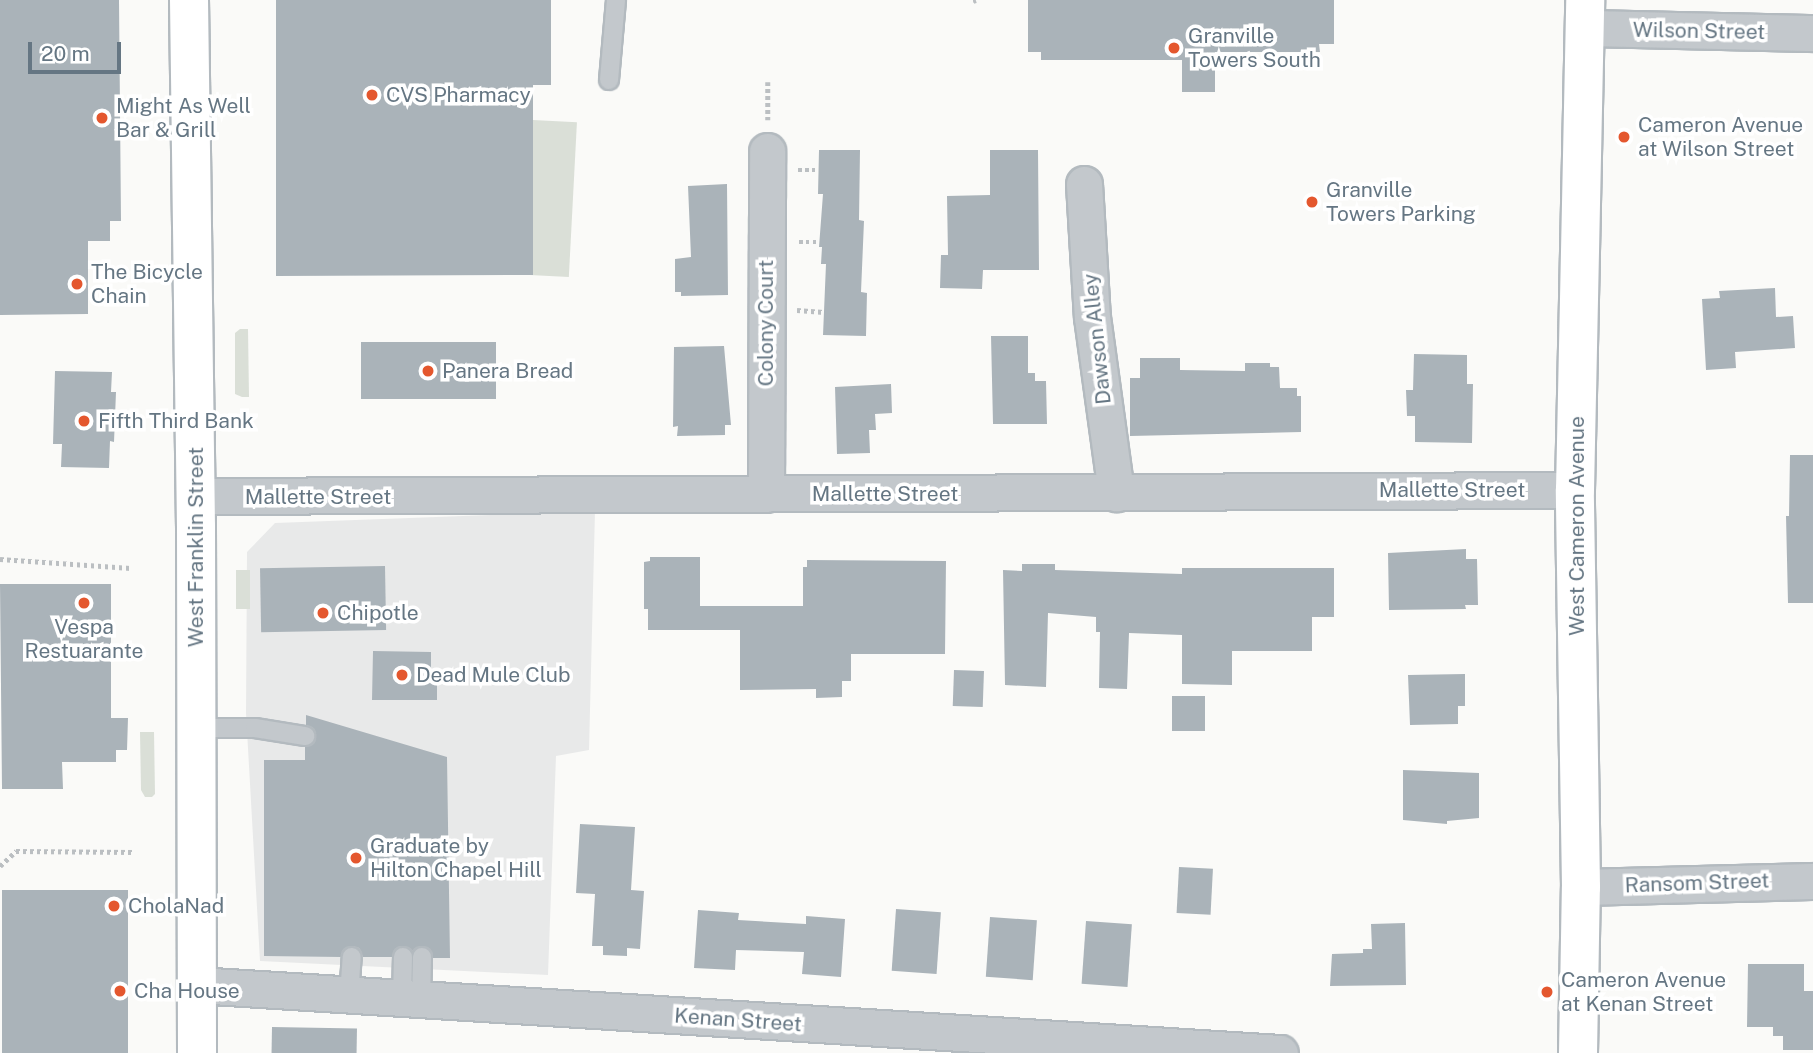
<!DOCTYPE html>
<style>
body{margin:0}
#map{position:relative;width:1813px;height:1053px;overflow:hidden;background:#fafaf8;font-family:"Public Sans",sans-serif}
div>[style]{position:absolute}
.built>*{inset:0;background:#e8e9e9}
.green>*{inset:0;background:#dadfd7;transform-origin:0 0}
.building>*{inset:0;background:#aab3b9;transform-origin:0 0}
.path>*{height:4.5px;margin-top:-2.25px;transform-origin:0;background:repeating-linear-gradient(90deg,#bbbfc2 0 3.5px,transparent 0 7px)}
.roads{filter:drop-shadow(2px 0 #b3babf) drop-shadow(-2px 0 #b3babf) drop-shadow(0 2px #b3babf) drop-shadow(0 -2px #b3babf)}
.lane>*{height:18px;margin:-9px;padding:0 9px;transform-origin:9px;border-radius:9px;background:#c3c8cc}
.street>*{height:35px;margin:-17.5px;padding:0 17.5px;transform-origin:17.5px;border-radius:17.5px;background:#c3c8cc}
.secondary>*{height:38px;margin:-19px;padding:0 19px;transform-origin:19px;border-radius:19px;background:#fff}
.dots>*{width:19px;height:19px;translate:-50% -50%;box-sizing:border-box;border:4px solid #fff;border-radius:50%}
span{translate:-50% -50%;white-space:nowrap;text-align:center;line-height:1.15;-webkit-text-stroke:7px #fff;paint-order:stroke}
.street-label{font-size:21px;color:#657683}
.poi-label{font-size:21px;color:#657683}
.left{translate:0 -50%;text-align:left}
.scale{position:absolute;left:28px;top:42px;width:93px;height:32px;box-sizing:border-box;border:4px solid #657683;border-top:0;padding-left:9px;font-size:21px;line-height:24px;white-space:nowrap;color:#657683;-webkit-text-stroke:5px #fff;paint-order:stroke}
</style>
<div id="map">
<div class="built">
<div style="clip-path:polygon(595px 511px,589px 750px,556px 756px,548px 975px,260px 961px,246px 713px,247px 552px,275px 523px)"></div>
</div>
<div class="green">
<div style="left:533px;top:120px;width:44px;height:155px;rotate:3deg"></div>
<div style="clip-path:polygon(240px 329px,248px 329px,249px 397px,242px 397px,235px 394px,235px 333px)"></div>
<div style="left:236px;top:570px;width:14px;height:39px"></div>
<div style="clip-path:polygon(140px 732px,154px 732px,155px 794px,152px 797px,145px 797px,141px 790px)"></div>
</div>
<div class="building">
<div style="clip-path:polygon(0 0,119px 0,121px 221px,110px 221px,110px 241px,88px 241px,88px 314px,0 315px)"></div>
<div style="clip-path:polygon(276px 0,551px 0,551px 85px,533px 85px,533px 275px,276px 276px)"></div>
<div style="clip-path:polygon(1028px 0,1334px 0,1334px 44px,1319px 44px,1320px 52px,1215px 52px,1215px 92px,1182px 92px,1182px 60px,1041px 60px,1041px 52px,1028px 52px)"></div>
<div style="clip-path:polygon(819px 150px,860px 150px,859px 220px,864px 221px,861px 292px,867px 293px,866px 336px,823px 335px,826px 264px,821px 264px,822px 247px,819px 247px,823px 194px,818px 194px)"></div>
<div style="clip-path:polygon(990px 150px,1038px 150px,1039px 270px,983px 270px,982px 289px,940px 288px,941px 255px,948px 255px,947px 196px,990px 195px)"></div>
<div style="clip-path:polygon(727px 184px,728px 295px,681px 296px,681px 292px,675px 292px,675px 259px,691px 257px,688px 186px)"></div>
<div style="clip-path:polygon(1775px 288px,1776px 317px,1793px 316px,1795px 348px,1735px 352px,1736px 368px,1706px 370px,1702px 299px,1720px 298px,1719px 291px)"></div>
<div style="clip-path:polygon(991px 336px,1028px 336px,1028px 373px,1035px 373px,1035px 381px,1046px 381px,1047px 424px,993px 424px)"></div>
<div style="left:361px;top:342px;width:135px;height:57px"></div>
<div style="clip-path:polygon(724px 346px,731px 425px,725px 425px,725px 435px,677px 436px,678px 426px,673px 427px,674px 347px)"></div>
<div style="clip-path:polygon(1414px 354px,1467px 355px,1467px 384px,1473px 384px,1472px 443px,1415px 442px,1415px 416px,1407px 416px,1406px 390px,1413px 390px)"></div>
<div style="clip-path:polygon(1140px 358px,1180px 358px,1180px 370px,1245px 371px,1245px 363px,1270px 363px,1270px 367px,1279px 367px,1280px 388px,1297px 388px,1297px 396px,1301px 396px,1301px 432px,1130px 436px,1130px 378px,1140px 378px)"></div>
<div style="clip-path:polygon(55px 371px,112px 372px,111px 392px,116px 392px,114px 442px,110px 441px,109px 468px,61px 467px,62px 444px,53px 444px)"></div>
<div style="clip-path:polygon(891px 384px,892px 413px,875px 414px,876px 430px,869px 430px,870px 453px,837px 454px,835px 387px)"></div>
<div style="clip-path:polygon(1790px 455px,1813px 455px,1813px 603px,1788px 603px,1786px 516px,1789px 516px)"></div>
<div style="clip-path:polygon(1466px 549px,1466px 559px,1477px 559px,1478px 605px,1465px 605px,1466px 609px,1389px 610px,1388px 553px)"></div>
<div style="clip-path:polygon(650px 557px,700px 557px,700px 606px,803px 606px,803px 567px,807px 567px,807px 560px,946px 561px,945px 654px,851px 654px,851px 681px,842px 681px,842px 697px,816px 698px,816px 689px,740px 690px,740px 630px,648px 630px,648px 609px,644px 609px,644px 562px,650px 561px)"></div>
<div style="clip-path:polygon(1022px 564px,1055px 564px,1055px 570px,1182px 574px,1182px 568px,1334px 568px,1334px 617px,1312px 617px,1312px 651px,1232px 651px,1232px 685px,1182px 684px,1182px 635px,1129px 633px,1127px 689px,1099px 688px,1100px 632px,1096px 632px,1096px 617px,1048px 613px,1046px 687px,1005px 685px,1003px 570px,1022px 571px)"></div>
<div style="left:385px;top:566px;width:64px;height:125px;rotate:89deg"></div>
<div style="clip-path:polygon(0 584px,111px 584px,111px 718px,128px 718px,127px 750px,116px 750px,116px 762px,62px 762px,63px 789px,2px 789px)"></div>
<div style="clip-path:polygon(373px 651px,431px 652px,431px 677px,437px 677px,437px 700px,372px 700px)"></div>
<div style="left:954px;top:670px;width:30px;height:36px;rotate:2deg"></div>
<div style="clip-path:polygon(1465px 674px,1465px 706px,1458px 706px,1458px 724px,1410px 725px,1408px 675px)"></div>
<div style="left:1172px;top:696px;width:33px;height:35px"></div>
<div style="clip-path:polygon(306px 715px,447px 757px,450px 958px,433px 958px,428px 948px,422px 946px,412px 951px,404px 946px,398px 947px,392px 957px,363px 957px,359px 948px,352px 946px,343px 950px,341px 957px,264px 956px,264px 760px,305px 760px,305px 747px,313px 744px,316px 737px,313px 728px,306px 725px)"></div>
<div style="clip-path:polygon(1403px 770px,1479px 773px,1479px 818px,1447px 821px,1447px 824px,1403px 820px)"></div>
<div style="clip-path:polygon(580px 824px,635px 827px,631px 890px,644px 891px,640px 949px,627px 948px,627px 956px,603px 955px,603px 946px,592px 946px,595px 894px,576px 893px)"></div>
<div style="left:1179px;top:867px;width:34px;height:46px;rotate:3deg"></div>
<div style="left:128px;top:890px;width:163px;height:126px;rotate:90deg"></div>
<div style="left:896px;top:909px;width:45px;height:62px;rotate:4deg"></div>
<div style="clip-path:polygon(698px 910px,739px 913px,738px 920px,806px 924px,806px 916px,845px 919px,841px 977px,802px 974px,804px 952px,736px 950px,735px 970px,694px 968px)"></div>
<div style="left:990px;top:917px;width:47px;height:60px;rotate:4deg"></div>
<div style="left:1086px;top:921px;width:46px;height:63px;rotate:4deg"></div>
<div style="clip-path:polygon(1405px 923px,1406px 985px,1330px 986px,1332px 954px,1363px 953px,1363px 949px,1372px 949px,1371px 924px)"></div>
<div style="clip-path:polygon(1748px 964px,1804px 964px,1804px 991px,1813px 991px,1813px 1050px,1783px 1050px,1783px 1036px,1773px 1036px,1773px 1027px,1747px 1027px)"></div>
<div style="left:272px;top:1027px;width:85px;height:26px;rotate:1deg"></div>
</div>
<div class="path">
<div style="left:973px;top:1px;width:3px;rotate:-18deg"></div>
<div style="left:768px;top:82px;width:38px;rotate:90deg"></div>
<div style="left:798px;top:170px;width:20px"></div>
<div style="left:799px;top:242px;width:20px"></div>
<div style="left:797px;top:310px;width:27px;rotate:4deg"></div>
<div style="left:0;top:559px;width:131px;rotate:3.9deg"></div>
<div style="left:0;top:866px;width:22px;rotate:-43deg"></div>
<div style="left:16px;top:851px;width:117px;rotate:0.5deg"></div>
</div>
<div class="roads">
<div class="lane">
<div style="left:609px;top:80px;width:80px;rotate:-85deg"></div>
<div style="left:195px;top:728px;width:60px"></div>
<div style="left:255px;top:728px;width:51px;rotate:9.1deg"></div>
<div style="left:349px;top:996px;width:39px;rotate:-86deg"></div>
<div style="left:402px;top:1000px;width:43px;rotate:-88.7deg"></div>
<div style="left:421px;top:1001px;width:44px;rotate:-88.7deg"></div>
</div>
<div class="street">
<div style="left:1585px;top:28px;width:228px;rotate:1.3deg"></div>
<div style="left:1084px;top:184px;width:133px;rotate:86.6deg"></div>
<div style="left:1092px;top:317px;width:178px;rotate:82.2deg"></div>
<div style="left:766px;top:494px;width:343px;rotate:-89.8deg"></div>
<div style="left:196px;top:496px;width:1379px;rotate:-0.25deg"></div>
<div style="left:1581px;top:887px;width:232px;rotate:-1.5deg"></div>
<div style="left:196px;top:985px;width:1086px;rotate:3.59deg"></div>
</div>
<div class="secondary">
<div style="left:189px;top:0;width:527px;rotate:89.24deg"></div>
<div style="left:196px;top:527px;width:526px;rotate:89.89deg"></div>
<div style="left:1578px;top:1053px;width:166px;rotate:-89deg"></div>
<div style="left:1581px;top:887px;width:397px;rotate:-90.9deg"></div>
<div style="left:1575px;top:490px;width:490px;rotate:-88.8deg"></div>
</div>
</div>
<div class="dots">
<div style="left:1174px;top:48px;background:#e4572e"></div>
<div style="left:372px;top:95px;background:#e4572e"></div>
<div style="left:102px;top:118px;background:#e4572e"></div>
<div style="left:1624px;top:137px;background:#e4572e"></div>
<div style="left:1312px;top:202px;background:#e4572e"></div>
<div style="left:77px;top:284px;background:#e4572e"></div>
<div style="left:428px;top:371px;background:#e4572e"></div>
<div style="left:84px;top:421px;background:#e4572e"></div>
<div style="left:84px;top:603px;background:#e4572e"></div>
<div style="left:323px;top:613px;background:#e4572e"></div>
<div style="left:402px;top:675px;background:#e4572e"></div>
<div style="left:356px;top:858px;background:#e4572e"></div>
<div style="left:114px;top:906px;background:#e4572e"></div>
<div style="left:120px;top:991px;background:#e4572e"></div>
<div style="left:1547px;top:992px;background:#e4572e"></div>
</div>
<div class="street-label">
<span style="left:1699px;top:31px;rotate:1deg">Wilson Street</span>
<span style="left:766px;top:323px;rotate:-90deg">Colony Court</span>
<span style="left:1097px;top:339px;rotate:-96deg">Dawson Alley</span>
<span style="left:1452px;top:490px">Mallette Street</span>
<span style="left:885px;top:494px">Mallette Street</span>
<span style="left:318px;top:497px">Mallette Street</span>
<span style="left:1577px;top:526px;rotate:-90deg">West Cameron Avenue</span>
<span style="left:196px;top:547px;rotate:-90deg">West Franklin Street</span>
<span style="left:1697px;top:883px;rotate:-2deg">Ransom Street</span>
<span style="left:738px;top:1020px;rotate:4deg">Kenan Street</span>
</div>
<div class="poi-label">
<span class="left" style="left:1188px;top:48px">Granville<br>Towers South</span>
<span class="left" style="left:386px;top:95px">CVS Pharmacy</span>
<span class="left" style="left:116px;top:118px">Might As Well<br>Bar &amp; Grill</span>
<span class="left" style="left:1638px;top:137px">Cameron Avenue<br>at Wilson Street</span>
<span class="left" style="left:1326px;top:202px">Granville<br>Towers Parking</span>
<span class="left" style="left:91px;top:284px">The Bicycle<br>Chain</span>
<span class="left" style="left:442px;top:371px">Panera Bread</span>
<span class="left" style="left:98px;top:421px">Fifth Third Bank</span>
<span class="left" style="left:337px;top:613px">Chipotle</span>
<span style="left:84px;top:639px">Vespa<br>Restuarante</span>
<span class="left" style="left:416px;top:675px">Dead Mule Club</span>
<span class="left" style="left:370px;top:858px">Graduate by<br>Hilton Chapel Hill</span>
<span class="left" style="left:128px;top:906px">CholaNad</span>
<span class="left" style="left:1561px;top:992px">Cameron Avenue<br>at Kenan Street</span>
<span class="left" style="left:134px;top:991px">Cha House</span>
</div>
<div class="scale">20 m</div>
</div>
